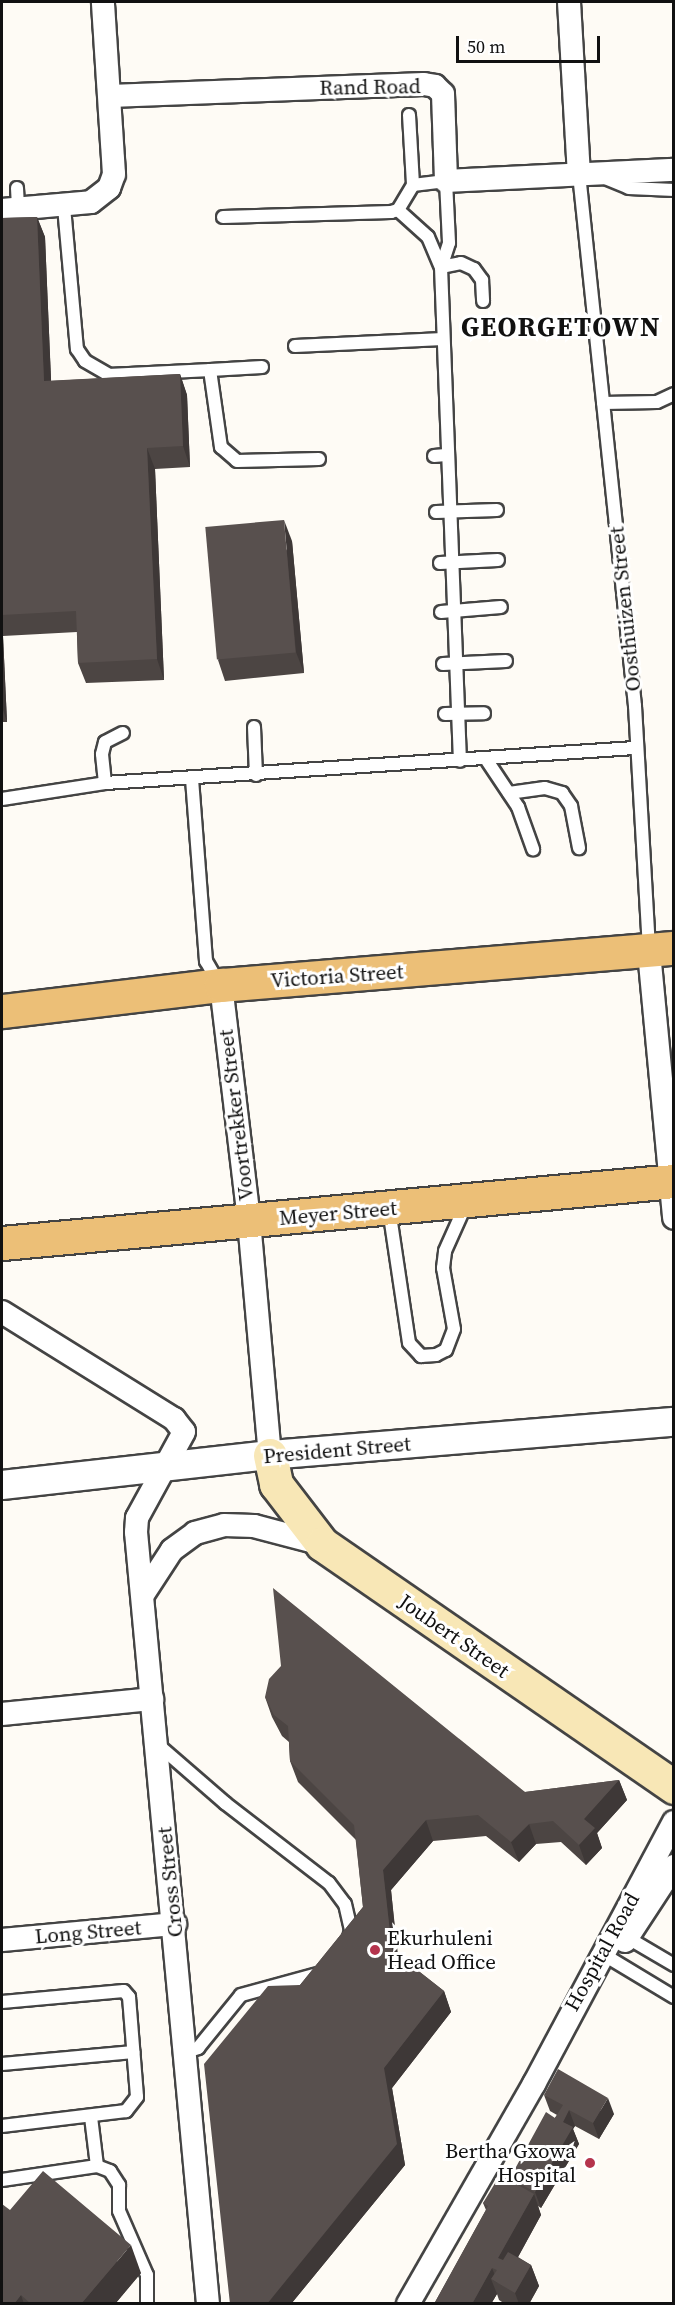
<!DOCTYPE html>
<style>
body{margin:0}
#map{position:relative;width:675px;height:2305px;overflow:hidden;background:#fefbf5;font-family:"Source Serif 4",serif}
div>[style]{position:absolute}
.roads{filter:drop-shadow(2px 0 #444) drop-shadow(-2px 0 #444) drop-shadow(0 2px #444) drop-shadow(0 -2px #444)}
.service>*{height:12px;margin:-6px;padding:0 6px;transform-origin:6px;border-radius:6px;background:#fff}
.minor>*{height:22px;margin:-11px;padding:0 11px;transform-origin:11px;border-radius:11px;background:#fff}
.tertiary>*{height:28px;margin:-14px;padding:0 14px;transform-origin:14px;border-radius:14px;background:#fff}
.secondary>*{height:33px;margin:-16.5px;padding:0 16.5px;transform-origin:16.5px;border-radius:16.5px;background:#f8e7b6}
.primary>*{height:33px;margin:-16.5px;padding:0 16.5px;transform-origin:16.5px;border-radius:16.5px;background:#ecbf77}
.wall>*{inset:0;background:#4c4543}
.shaded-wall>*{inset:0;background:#3e3837}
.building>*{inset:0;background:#58504e;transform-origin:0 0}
.dots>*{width:16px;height:16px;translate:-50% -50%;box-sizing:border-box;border:3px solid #fff;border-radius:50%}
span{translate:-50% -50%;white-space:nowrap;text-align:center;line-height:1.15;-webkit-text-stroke:6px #fff;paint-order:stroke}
.street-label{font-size:21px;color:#111}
.poi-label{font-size:21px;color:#111}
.left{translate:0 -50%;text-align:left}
.right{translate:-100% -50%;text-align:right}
.district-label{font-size:27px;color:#111;font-weight:700;letter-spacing:1.5px}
.frame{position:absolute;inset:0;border:3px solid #111;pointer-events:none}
.scale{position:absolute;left:456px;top:36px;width:144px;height:27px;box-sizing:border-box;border:3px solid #111;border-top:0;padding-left:8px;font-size:18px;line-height:21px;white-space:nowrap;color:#111;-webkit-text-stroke:4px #fff;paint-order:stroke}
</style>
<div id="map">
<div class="roads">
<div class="service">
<div style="left:409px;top:115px;width:70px;rotate:86.7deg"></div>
<div style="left:579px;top:174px;width:535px;rotate:83.99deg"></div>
<div style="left:635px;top:706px;width:243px;rotate:86.7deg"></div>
<div style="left:600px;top:176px;width:31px;rotate:22deg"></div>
<div style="left:629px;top:188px;width:45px;rotate:2.5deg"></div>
<div style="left:17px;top:188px;width:21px;rotate:87deg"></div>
<div style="left:64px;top:207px;width:143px;rotate:84.8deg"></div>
<div style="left:77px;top:349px;width:14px;rotate:56deg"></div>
<div style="left:85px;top:361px;width:28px;rotate:30deg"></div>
<div style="left:109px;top:375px;width:101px;rotate:-2.8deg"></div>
<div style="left:398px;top:210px;width:40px;rotate:42deg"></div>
<div style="left:428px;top:237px;width:33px;rotate:67deg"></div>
<div style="left:223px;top:217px;width:168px;rotate:-1.7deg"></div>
<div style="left:391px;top:212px;width:7px;rotate:-16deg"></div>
<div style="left:398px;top:210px;width:29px;rotate:-59deg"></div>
<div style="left:413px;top:185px;width:33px;rotate:-7deg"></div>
<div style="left:446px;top:181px;width:62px;rotate:87.2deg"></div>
<div style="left:449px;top:243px;width:25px;rotate:108deg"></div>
<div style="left:441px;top:267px;width:494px;rotate:87.8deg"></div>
<div style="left:441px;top:267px;width:20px;rotate:-11deg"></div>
<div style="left:461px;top:263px;width:14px;rotate:25deg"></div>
<div style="left:474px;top:269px;width:14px;rotate:54deg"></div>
<div style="left:482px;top:280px;width:21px;rotate:87deg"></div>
<div style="left:295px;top:346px;width:148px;rotate:-2.7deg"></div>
<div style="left:262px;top:367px;width:52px;rotate:176.7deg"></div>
<div style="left:210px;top:370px;width:78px;rotate:81.9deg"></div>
<div style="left:221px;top:447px;width:21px;rotate:41deg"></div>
<div style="left:237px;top:461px;width:82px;rotate:-1.4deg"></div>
<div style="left:603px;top:403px;width:54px;rotate:-1.1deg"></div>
<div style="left:657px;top:402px;width:19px;rotate:-25deg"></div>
<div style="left:434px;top:456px;width:12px;rotate:-5deg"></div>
<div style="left:436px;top:512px;width:61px;rotate:-1.9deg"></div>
<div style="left:440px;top:563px;width:58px;rotate:-3deg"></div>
<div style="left:441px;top:612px;width:60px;rotate:-4.8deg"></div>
<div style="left:443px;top:664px;width:63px;rotate:-2.7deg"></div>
<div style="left:445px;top:714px;width:39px;rotate:-1deg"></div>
<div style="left:254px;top:727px;width:48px;rotate:87.6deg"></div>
<div style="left:486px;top:759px;width:58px;rotate:56.3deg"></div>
<div style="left:518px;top:807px;width:45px;rotate:70.3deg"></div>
<div style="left:192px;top:779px;width:183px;rotate:85.6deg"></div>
<div style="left:206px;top:961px;width:24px;rotate:60deg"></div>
<div style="left:105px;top:783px;width:29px;rotate:-96deg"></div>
<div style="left:102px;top:754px;width:12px;rotate:-76deg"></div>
<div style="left:105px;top:742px;width:20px;rotate:-27deg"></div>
<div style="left:509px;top:793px;width:36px;rotate:-8deg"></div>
<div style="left:545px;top:788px;width:18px;rotate:16deg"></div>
<div style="left:562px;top:793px;width:16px;rotate:55deg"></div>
<div style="left:571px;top:806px;width:43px;rotate:79.2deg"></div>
<div style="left:2px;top:799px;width:104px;rotate:-8.8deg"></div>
<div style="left:105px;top:783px;width:531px;rotate:-3.78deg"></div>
<div style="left:389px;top:1209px;width:135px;rotate:81.5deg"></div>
<div style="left:409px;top:1343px;width:18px;rotate:47deg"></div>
<div style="left:421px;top:1356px;width:15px;rotate:-4deg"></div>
<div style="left:436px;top:1355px;width:11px;rotate:-27deg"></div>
<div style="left:446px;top:1350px;width:22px;rotate:-69deg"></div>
<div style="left:454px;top:1329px;width:62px;rotate:-100.2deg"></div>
<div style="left:443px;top:1268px;width:17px;rotate:-83deg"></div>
<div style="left:445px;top:1251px;width:51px;rotate:-65.9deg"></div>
<div style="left:157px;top:1744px;width:90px;rotate:40.9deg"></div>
<div style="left:225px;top:1803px;width:131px;rotate:37.6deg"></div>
<div style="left:329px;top:1883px;width:26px;rotate:53deg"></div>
<div style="left:345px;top:1904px;width:28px;rotate:77deg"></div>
<div style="left:351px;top:1931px;width:9px;rotate:108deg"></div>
<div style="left:623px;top:1935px;width:59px;rotate:30.5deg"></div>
<div style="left:601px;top:1953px;width:85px;rotate:31.1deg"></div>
<div style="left:2px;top:2002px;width:122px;rotate:-5.2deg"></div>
<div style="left:124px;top:1991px;width:8px;rotate:50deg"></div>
<div style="left:129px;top:1997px;width:100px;rotate:85.4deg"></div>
<div style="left:137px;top:2097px;width:18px;rotate:128deg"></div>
<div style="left:126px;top:2111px;width:125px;rotate:173.1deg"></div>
<div style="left:186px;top:2052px;width:13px;rotate:-18deg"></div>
<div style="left:198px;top:2048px;width:68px;rotate:-50.9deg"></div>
<div style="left:241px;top:1995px;width:79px;rotate:-15.4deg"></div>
<div style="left:2px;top:2064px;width:132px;rotate:-5.2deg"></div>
<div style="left:91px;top:2117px;width:49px;rotate:83deg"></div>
<div style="left:2px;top:2180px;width:96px;rotate:-8.4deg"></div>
<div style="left:97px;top:2166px;width:14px;rotate:21deg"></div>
<div style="left:110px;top:2171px;width:17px;rotate:57deg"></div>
<div style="left:119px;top:2185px;width:26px;rotate:90deg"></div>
<div style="left:119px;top:2211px;width:70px;rotate:66.4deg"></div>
<div style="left:147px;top:2275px;width:29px;rotate:90deg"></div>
</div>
<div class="minor">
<div style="left:569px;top:2px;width:172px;rotate:86.7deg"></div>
<div style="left:110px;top:96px;width:314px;rotate:-2.2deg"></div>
<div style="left:424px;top:84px;width:11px;rotate:10deg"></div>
<div style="left:435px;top:86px;width:11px;rotate:45deg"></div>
<div style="left:443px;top:94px;width:87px;rotate:88deg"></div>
<div style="left:446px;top:181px;width:228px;rotate:-2.8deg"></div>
<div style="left:2px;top:210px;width:89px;rotate:-5.1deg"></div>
<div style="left:91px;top:202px;width:23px;rotate:-38deg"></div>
<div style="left:109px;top:188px;width:15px;rotate:-70deg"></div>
<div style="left:114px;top:174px;width:172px;rotate:-93.7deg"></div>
<div style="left:649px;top:952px;width:267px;rotate:84.6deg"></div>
<div style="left:221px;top:985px;width:238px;rotate:83.2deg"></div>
<div style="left:249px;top:1221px;width:235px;rotate:84.9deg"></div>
<div style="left:2px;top:1312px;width:203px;rotate:31.9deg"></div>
<div style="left:174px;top:1419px;width:16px;rotate:52deg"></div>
<div style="left:184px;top:1432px;width:98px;rotate:118.7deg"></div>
<div style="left:137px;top:1518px;width:14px;rotate:94deg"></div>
<div style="left:136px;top:1532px;width:775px;rotate:84.67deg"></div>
<div style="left:144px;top:1593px;width:51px;rotate:-56.9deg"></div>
<div style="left:172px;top:1550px;width:29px;rotate:-36deg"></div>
<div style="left:195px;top:1533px;width:30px;rotate:-15deg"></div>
<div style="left:224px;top:1525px;width:30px;rotate:2deg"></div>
<div style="left:254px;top:1526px;width:70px;rotate:14.8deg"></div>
<div style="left:2px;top:1714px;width:151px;rotate:-5.7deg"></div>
<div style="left:2px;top:1940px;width:174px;rotate:-5.3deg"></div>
<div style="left:625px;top:1941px;width:90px;rotate:-56.8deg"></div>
<div style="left:408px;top:2304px;width:254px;rotate:-60.2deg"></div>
<div style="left:534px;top:2084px;width:297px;rotate:-61.9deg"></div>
</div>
<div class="tertiary">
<div style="left:2px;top:1485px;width:270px;rotate:-6.4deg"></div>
<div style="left:270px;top:1455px;width:405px;rotate:-4.7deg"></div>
</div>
<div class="secondary">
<div style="left:270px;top:1455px;width:30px;rotate:78deg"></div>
<div style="left:276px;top:1484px;width:76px;rotate:52.5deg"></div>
<div style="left:322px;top:1544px;width:428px;rotate:34.6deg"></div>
</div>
<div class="primary">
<div style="left:2px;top:1011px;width:221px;rotate:-6.8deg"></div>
<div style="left:221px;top:985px;width:455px;rotate:-4.7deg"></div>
<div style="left:2px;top:1243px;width:675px;rotate:-5.27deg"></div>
</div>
</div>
<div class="wall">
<div style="clip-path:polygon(37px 217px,45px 237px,51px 381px,180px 374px,187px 395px,190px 467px,155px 469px,164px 680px,86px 683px,78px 663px,77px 632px,3px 636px,7px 722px,2px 722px,2px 218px)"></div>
<div style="clip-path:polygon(292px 541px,304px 673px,225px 681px,218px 660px)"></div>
<div style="clip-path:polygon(265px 1697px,525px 1792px,619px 1780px,627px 1800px,597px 1833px,602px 1848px,586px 1865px,561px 1842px,536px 1844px,519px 1862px,486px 1836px,433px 1841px,391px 1890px,398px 1955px,444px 1991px,451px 2012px,392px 2088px,405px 2165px,291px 2304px,230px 2304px,300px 1985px,363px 1907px,356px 1840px,298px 1782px,290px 1761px,289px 1742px,282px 1736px,272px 1717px)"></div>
<div style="clip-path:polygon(544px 2095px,614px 2114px,599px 2139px,575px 2126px,573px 2129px,579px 2144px,541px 2208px,538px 2206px,541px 2215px,518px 2257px,531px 2265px,539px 2286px,529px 2304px,505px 2304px,499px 2300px,497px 2294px,491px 2304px,434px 2304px,486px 2210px,483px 2203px,511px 2182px,510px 2178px,557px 2115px,550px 2111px)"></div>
<div style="clip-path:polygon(10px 2210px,141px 2273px,115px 2304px,2px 2304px)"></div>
</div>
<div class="shaded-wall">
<div style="clip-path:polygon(37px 217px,45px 237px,52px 402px,44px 381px)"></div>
<div style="clip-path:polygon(180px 374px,187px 395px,190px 467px,183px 446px)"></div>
<div style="clip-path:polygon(147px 448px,155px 469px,164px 680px,157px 659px)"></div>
<div style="clip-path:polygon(284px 520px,292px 541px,304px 673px,296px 652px)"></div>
<div style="clip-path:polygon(2px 631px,3px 636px,7px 722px,2px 707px)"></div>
<div style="clip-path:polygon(619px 1780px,627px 1800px,597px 1833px,602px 1848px,586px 1865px,579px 1845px,584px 1819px)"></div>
<div style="clip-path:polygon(426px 1820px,433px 1841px,391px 1890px,399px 1971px,392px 1950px,383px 1870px)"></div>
<div style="clip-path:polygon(529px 1824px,536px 1844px,519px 1862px,511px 1842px)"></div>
<div style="clip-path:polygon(444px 1991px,451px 2012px,392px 2088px,405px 2165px,291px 2304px,267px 2304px,384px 2068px)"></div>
<div style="clip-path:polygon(608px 2098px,614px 2114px,599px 2139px,593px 2123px)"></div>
<div style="clip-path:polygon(569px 2110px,575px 2126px,573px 2129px,579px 2144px,541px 2208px,535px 2192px,563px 2122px)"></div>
<div style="clip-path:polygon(534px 2194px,541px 2215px,506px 2279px,498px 2258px)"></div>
<div style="clip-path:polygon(131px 2245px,141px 2273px,115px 2304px,81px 2304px)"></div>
<div style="clip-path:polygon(531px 2265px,539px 2286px,529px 2304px,519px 2304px,515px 2293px)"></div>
<div style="clip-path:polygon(492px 2268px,498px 2283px,491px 2279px,497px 2294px,491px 2304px,472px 2304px)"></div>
<div style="clip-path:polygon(21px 2295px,24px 2304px,14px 2304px)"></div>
</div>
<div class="building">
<div style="clip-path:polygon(37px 217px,44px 381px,180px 374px,183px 446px,147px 448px,157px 659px,78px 663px,76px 611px,2px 615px,2px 218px)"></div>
<div style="left:284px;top:520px;width:133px;height:79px;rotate:85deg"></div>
<div style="clip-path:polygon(273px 1588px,525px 1792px,619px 1780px,584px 1819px,595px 1828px,579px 1845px,553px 1821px,529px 1824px,511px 1842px,478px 1815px,426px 1820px,383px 1870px,392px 1950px,444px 1991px,384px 2068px,397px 2144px,267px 2304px,230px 2304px,204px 2064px,268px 1986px,300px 1985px,363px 1907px,354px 1825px,290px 1761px,288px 1726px,274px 1715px,265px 1697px,269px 1679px,281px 1666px)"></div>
<div style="clip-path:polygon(558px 2069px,608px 2098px,593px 2123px,569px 2110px,563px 2122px,573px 2127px,535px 2192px,510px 2178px,546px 2112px,555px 2118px,563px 2105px,544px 2095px)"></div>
<div style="clip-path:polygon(43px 2171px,131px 2245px,81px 2304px,31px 2304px,21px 2295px,14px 2304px,2px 2304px,2px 2204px,10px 2210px)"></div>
<div style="clip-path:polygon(500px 2175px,534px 2194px,498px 2258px,503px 2260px,508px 2252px,531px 2265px,515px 2293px,491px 2279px,497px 2270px,492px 2268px,472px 2304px,434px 2304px,488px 2206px,483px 2203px)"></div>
</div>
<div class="dots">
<div style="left:375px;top:1950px;background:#b5344d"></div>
<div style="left:590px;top:2163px;background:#b5344d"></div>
</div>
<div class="street-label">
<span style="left:370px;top:87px;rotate:-1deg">Rand Road</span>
<span style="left:625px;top:609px;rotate:-96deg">Oosthuizen Street</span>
<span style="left:337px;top:976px;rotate:-4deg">Victoria Street</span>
<span style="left:236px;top:1115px;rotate:-97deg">Voortrekker Street</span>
<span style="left:338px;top:1213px;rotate:-5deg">Meyer Street</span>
<span style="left:337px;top:1450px;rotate:-5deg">President Street</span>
<span style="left:454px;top:1636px;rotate:35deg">Joubert Street</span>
<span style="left:170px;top:1882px;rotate:-96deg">Cross Street</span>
<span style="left:88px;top:1932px;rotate:-5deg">Long Street</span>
<span style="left:602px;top:1952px;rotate:-61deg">Hospital Road</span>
</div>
<div class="poi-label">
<span class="left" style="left:387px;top:1950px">Ekurhuleni<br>Head Office</span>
<span class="right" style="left:576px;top:2163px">Bertha Gxowa<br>Hospital</span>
</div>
<div class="district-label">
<span style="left:561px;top:327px">GEORGETOWN</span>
</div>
<div class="frame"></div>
<div class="scale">50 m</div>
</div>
